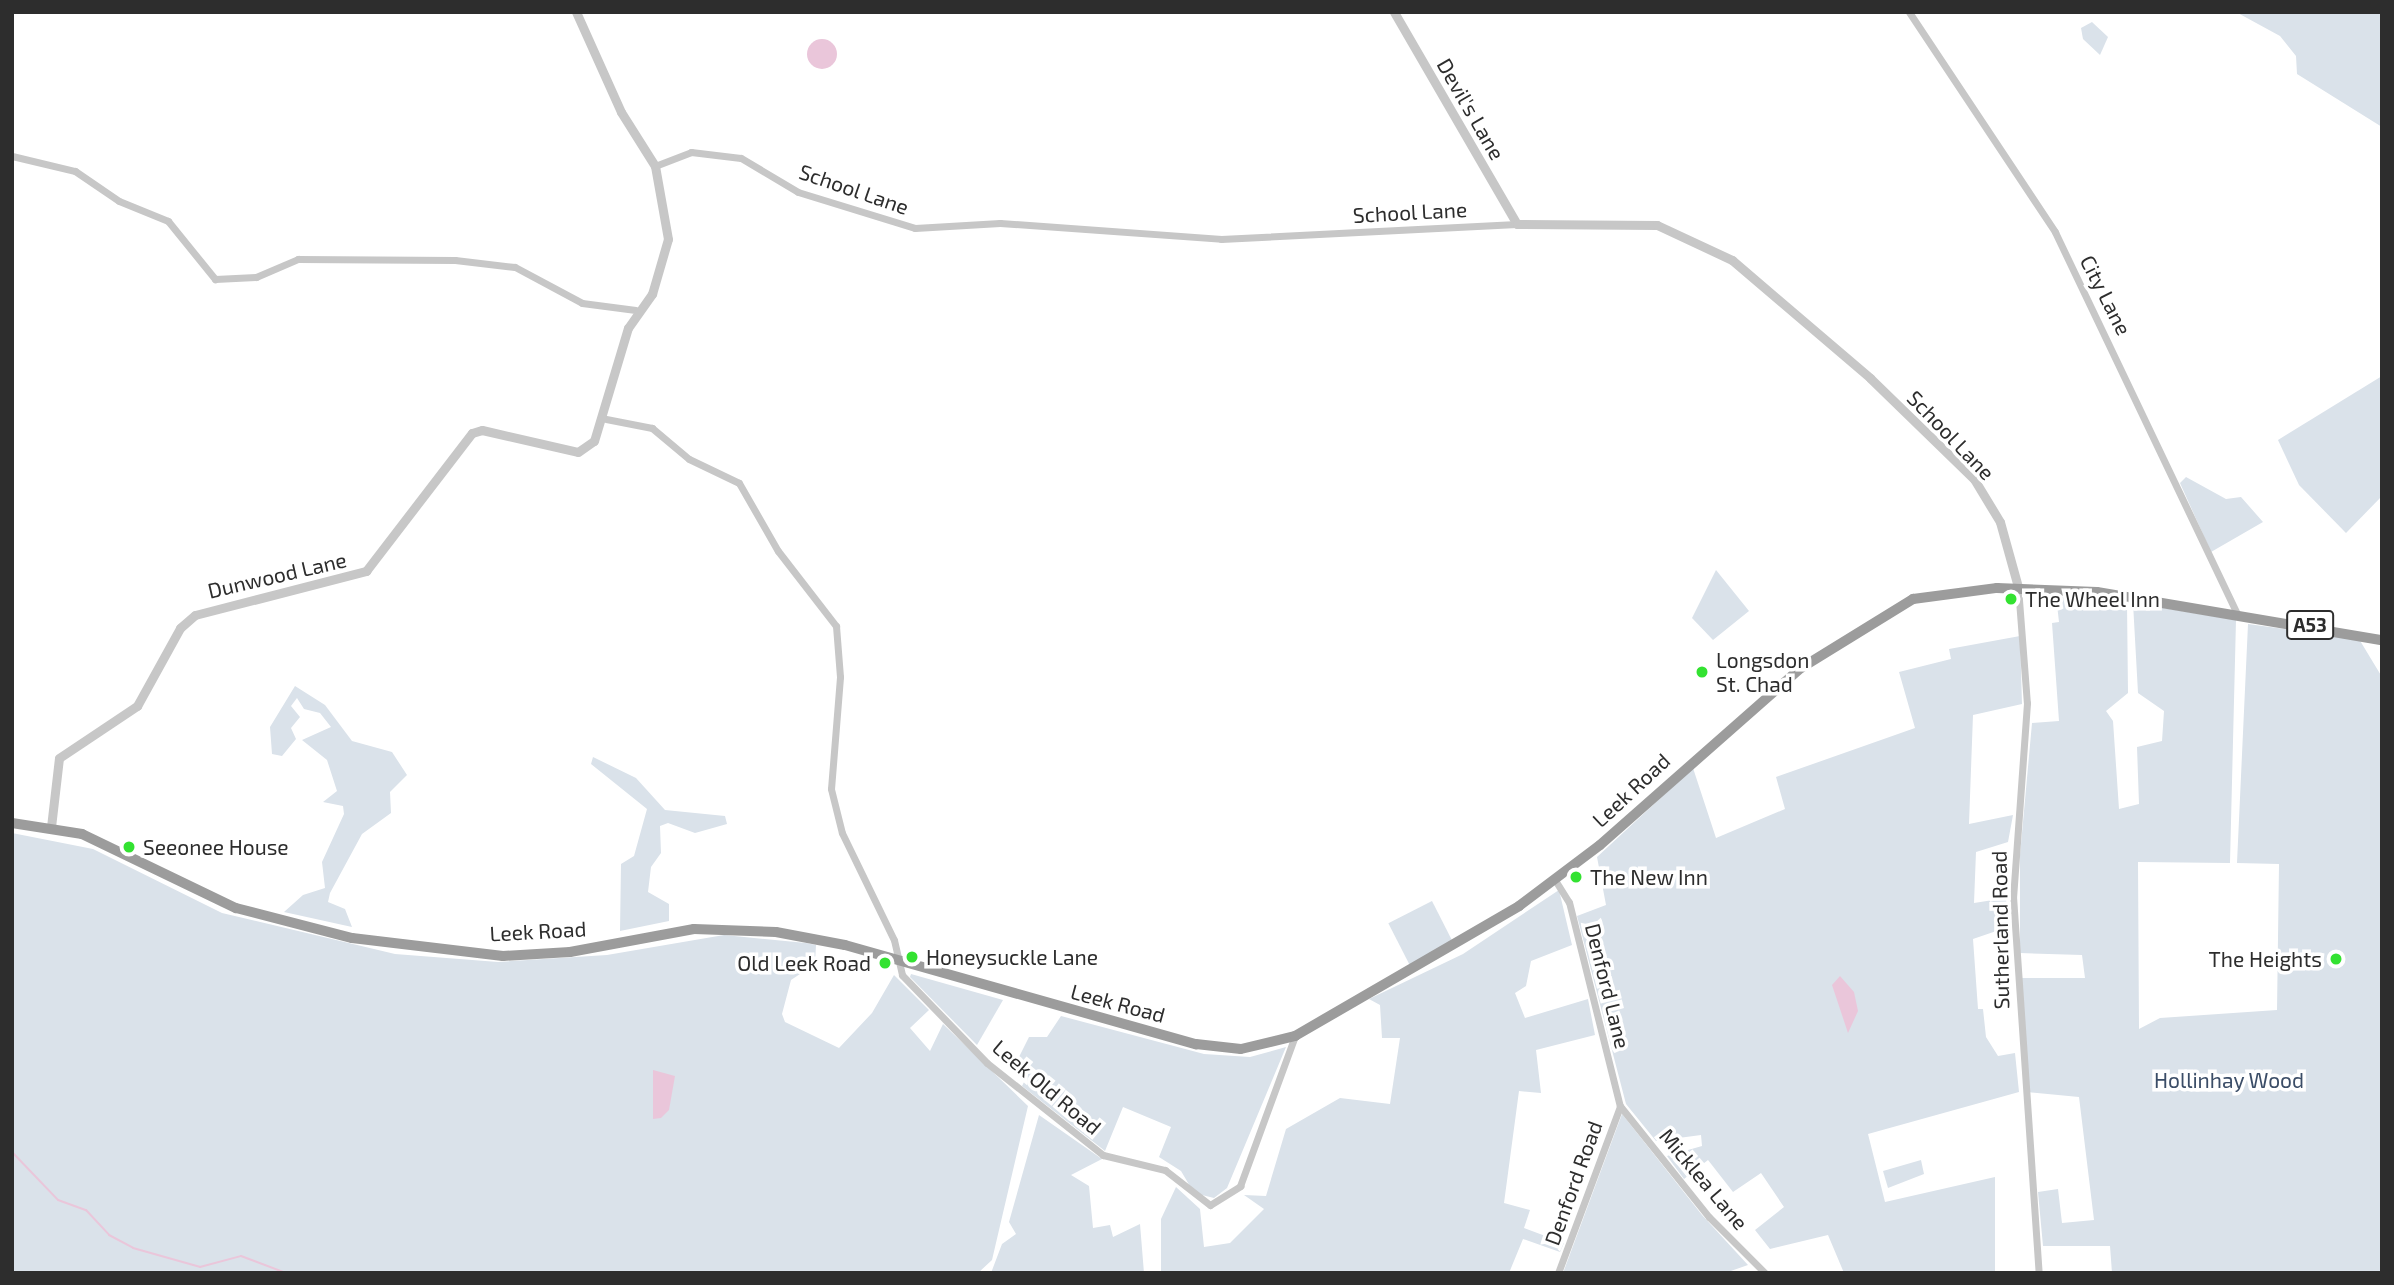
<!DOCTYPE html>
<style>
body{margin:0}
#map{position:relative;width:2394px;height:1285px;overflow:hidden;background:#fff;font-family:"Exo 2",sans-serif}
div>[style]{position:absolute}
.green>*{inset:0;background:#dae2ea;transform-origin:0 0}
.water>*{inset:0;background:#eac6da}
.round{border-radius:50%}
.stream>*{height:2px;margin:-1px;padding:0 1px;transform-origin:1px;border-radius:1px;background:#eac6da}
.minor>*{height:7px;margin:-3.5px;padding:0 3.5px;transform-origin:3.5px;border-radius:3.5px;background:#c7c7c7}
.tertiary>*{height:9px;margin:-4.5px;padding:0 4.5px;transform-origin:4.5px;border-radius:4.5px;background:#c7c7c7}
.trunk>*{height:10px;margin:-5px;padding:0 5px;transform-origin:5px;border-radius:5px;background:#9c9c9c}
.dots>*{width:19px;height:19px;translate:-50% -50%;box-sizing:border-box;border:4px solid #fff;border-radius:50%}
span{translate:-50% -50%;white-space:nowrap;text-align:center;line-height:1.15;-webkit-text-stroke:7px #fff;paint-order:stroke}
.shield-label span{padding:2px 5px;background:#fff;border:2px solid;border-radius:5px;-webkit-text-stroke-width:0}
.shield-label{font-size:19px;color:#2d2d2d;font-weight:700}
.street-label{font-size:21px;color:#2d2d2d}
.poi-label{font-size:21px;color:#2d2d2d}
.left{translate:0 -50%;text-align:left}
.right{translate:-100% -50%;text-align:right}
.park-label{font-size:21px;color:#3b4d67}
.frame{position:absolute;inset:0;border:14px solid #2d2d2d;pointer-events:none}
</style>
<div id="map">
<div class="green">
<div style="clip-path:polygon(2236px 12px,2382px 12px,2382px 127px,2297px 74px,2296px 56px,2280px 36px)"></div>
<div style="clip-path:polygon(2092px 22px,2108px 37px,2100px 55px,2083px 39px,2081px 28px)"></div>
<div style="clip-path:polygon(2382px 376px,2382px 496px,2346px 533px,2299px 485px,2278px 440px)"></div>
<div style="clip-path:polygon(2186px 477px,2226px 499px,2241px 497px,2263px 522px,2211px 552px,2180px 483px)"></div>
<div style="clip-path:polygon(1716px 570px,1749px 611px,1713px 640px,1692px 618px)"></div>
<div style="clip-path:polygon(2056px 596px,2127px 603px,2128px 693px,2106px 711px,2113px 721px,2119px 809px,2139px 804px,2137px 747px,2162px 741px,2164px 711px,2138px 693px,2133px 603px,2236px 620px,2230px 863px,2138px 862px,2139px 1029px,2160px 1018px,2277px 1010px,2279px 864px,2237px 863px,2248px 624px,2359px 639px,2382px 677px,2382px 1273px,2112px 1273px,2110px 1246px,2043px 1246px,2038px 1192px,2058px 1189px,2062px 1223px,2094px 1220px,2079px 1097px,2027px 1092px,2021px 978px,2085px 978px,2082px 955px,2020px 953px,2020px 855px,2032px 723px,2059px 721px,2052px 623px,2059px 622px)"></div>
<div style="clip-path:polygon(2020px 636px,2022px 704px,1973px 715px,1969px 824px,2013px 815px,2008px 842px,1976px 852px,1974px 903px,2006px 898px,2008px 927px,1973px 939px,1978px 1009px,1983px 1009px,1986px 1037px,1998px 1056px,2015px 1053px,2019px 1092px,1868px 1134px,1885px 1202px,1995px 1177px,1995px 1273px,1844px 1273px,1828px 1235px,1770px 1249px,1755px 1230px,1784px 1207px,1761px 1173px,1733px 1192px,1708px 1160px,1684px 1179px,1667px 1156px,1702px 1146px,1701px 1135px,1656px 1141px,1626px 1104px,1577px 916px,1606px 905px,1597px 857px,1693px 768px,1716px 838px,1785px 809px,1776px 777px,1915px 728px,1899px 672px,1951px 659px,1949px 649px)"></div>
<div style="clip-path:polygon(295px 686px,325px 705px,352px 741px,392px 752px,407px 775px,390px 792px,391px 813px,362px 834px,330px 893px,328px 902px,345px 909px,352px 927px,284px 912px,303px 895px,325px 888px,322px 862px,344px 814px,343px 806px,323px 802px,337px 791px,327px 760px,302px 740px,331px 727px,320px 713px,304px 709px,297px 698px,291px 706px,300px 717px,291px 728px,296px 739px,282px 756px,272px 754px,270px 727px)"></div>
<div style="clip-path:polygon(593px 757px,636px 778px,665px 810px,725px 816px,727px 824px,695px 833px,668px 823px,660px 826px,661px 853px,651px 867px,648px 892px,669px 904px,669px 921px,620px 931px,621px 864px,634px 856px,647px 809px,591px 764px)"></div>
<div style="clip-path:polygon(12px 833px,93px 849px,222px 913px,395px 954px,498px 962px,607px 955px,724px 935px,806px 943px,816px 945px,815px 964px,791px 980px,782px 1014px,785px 1022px,839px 1048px,872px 1013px,894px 975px,929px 1010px,910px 1028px,930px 1051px,943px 1024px,1028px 1106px,992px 1260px,978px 1273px,12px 1273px)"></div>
<div style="clip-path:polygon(1559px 890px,1572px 945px,1531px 961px,1526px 986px,1515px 993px,1525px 1018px,1588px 999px,1595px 1035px,1536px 1050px,1541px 1093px,1519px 1091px,1504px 1203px,1530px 1210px,1524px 1228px,1564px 1243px,1560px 1252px,1523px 1239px,1509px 1273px,1161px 1273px,1161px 1219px,1176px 1187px,1200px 1209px,1204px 1247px,1230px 1243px,1264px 1209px,1244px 1195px,1266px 1196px,1286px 1129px,1340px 1098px,1390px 1104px,1400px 1038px,1382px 1038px,1380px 1005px,1369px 999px,1463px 954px)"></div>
<div style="left:1432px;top:901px;width:47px;height:49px;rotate:63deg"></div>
<div style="clip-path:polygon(911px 974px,1003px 1000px,977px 1045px,910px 977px)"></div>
<div style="clip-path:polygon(1061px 1016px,1204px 1054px,1250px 1057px,1286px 1047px,1227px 1188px,1214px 1198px,1194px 1193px,1181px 1171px,1159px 1157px,1171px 1127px,1123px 1107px,1105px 1151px,1022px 1086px,1028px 1074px,1017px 1061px,1029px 1037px,1047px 1037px)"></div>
<div style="clip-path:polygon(1622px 1114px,1702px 1215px,1748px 1265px,1725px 1273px,1563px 1273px)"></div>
<div style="clip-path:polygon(1039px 1115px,1102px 1159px,1071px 1175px,1089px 1186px,1093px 1228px,1110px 1225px,1113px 1237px,1140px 1224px,1144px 1273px,991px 1273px,1002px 1244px,1016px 1234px,1009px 1222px)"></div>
<div style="clip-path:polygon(1921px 1160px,1924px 1174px,1888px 1188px,1883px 1171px)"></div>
</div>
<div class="water">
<div class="round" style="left:807px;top:39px;width:30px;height:30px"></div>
<div style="clip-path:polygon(1840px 976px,1854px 992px,1858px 1011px,1848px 1033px,1832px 985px)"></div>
<div style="clip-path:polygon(653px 1070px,675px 1076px,669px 1110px,661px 1118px,653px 1119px)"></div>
</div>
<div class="stream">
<div style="left:12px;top:1152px;width:66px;rotate:46.2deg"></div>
<div style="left:58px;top:1200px;width:30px;rotate:20deg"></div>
<div style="left:86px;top:1210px;width:34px;rotate:47deg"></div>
<div style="left:109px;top:1235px;width:27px;rotate:28deg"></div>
<div style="left:133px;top:1248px;width:70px;rotate:15.8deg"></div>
<div style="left:200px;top:1267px;width:42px;rotate:-15deg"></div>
<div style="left:241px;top:1256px;width:48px;rotate:20.7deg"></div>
</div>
<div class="minor">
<div style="left:1909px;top:12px;width:264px;rotate:56.4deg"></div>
<div style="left:2055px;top:232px;width:422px;rotate:64.5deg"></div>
<div style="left:12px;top:156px;width:65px;rotate:13.4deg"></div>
<div style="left:75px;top:171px;width:53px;rotate:34.3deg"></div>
<div style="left:119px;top:201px;width:53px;rotate:22.2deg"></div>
<div style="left:168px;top:221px;width:75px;rotate:51deg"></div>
<div style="left:215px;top:279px;width:41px;rotate:-2.8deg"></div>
<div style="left:256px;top:277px;width:46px;rotate:-23.2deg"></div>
<div style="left:298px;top:259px;width:157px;rotate:0.4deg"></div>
<div style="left:455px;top:260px;width:60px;rotate:6.7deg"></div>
<div style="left:515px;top:267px;width:76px;rotate:28.2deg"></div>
<div style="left:582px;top:303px;width:54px;rotate:7.4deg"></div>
<div style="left:655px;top:166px;width:39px;rotate:-21deg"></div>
<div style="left:691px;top:152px;width:50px;rotate:6.8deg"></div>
<div style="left:741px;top:158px;width:66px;rotate:30.8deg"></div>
<div style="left:798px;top:192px;width:122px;rotate:17.1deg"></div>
<div style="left:915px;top:228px;width:85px;rotate:-3.4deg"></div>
<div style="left:1000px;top:223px;width:222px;rotate:4.1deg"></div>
<div style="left:1221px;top:239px;width:296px;rotate:-2.9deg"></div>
<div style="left:606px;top:419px;width:47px;rotate:11.1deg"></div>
<div style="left:652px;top:428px;width:48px;rotate:40deg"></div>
<div style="left:689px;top:459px;width:55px;rotate:25.6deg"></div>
<div style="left:739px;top:483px;width:78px;rotate:60.2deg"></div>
<div style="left:778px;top:551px;width:95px;rotate:52.3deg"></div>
<div style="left:836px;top:626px;width:51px;rotate:85.5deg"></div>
<div style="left:840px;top:677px;width:112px;rotate:94.6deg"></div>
<div style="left:831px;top:789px;width:45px;rotate:76deg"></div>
<div style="left:842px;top:833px;width:119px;rotate:64.1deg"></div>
<div style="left:894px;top:940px;width:36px;rotate:77deg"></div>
<div style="left:902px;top:975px;width:122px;rotate:46deg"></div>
<div style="left:987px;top:1063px;width:148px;rotate:38.4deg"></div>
<div style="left:1103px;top:1155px;width:64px;rotate:13.6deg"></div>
<div style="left:1165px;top:1170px;width:57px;rotate:37.9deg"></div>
<div style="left:1210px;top:1205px;width:36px;rotate:-32deg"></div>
<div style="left:1240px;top:1186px;width:160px;rotate:-69.9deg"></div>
<div style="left:2018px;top:587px;width:116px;rotate:85.6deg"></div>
<div style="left:2027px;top:703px;width:194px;rotate:94.1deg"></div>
<div style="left:2013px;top:896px;width:378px;rotate:86.1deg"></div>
<div style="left:1555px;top:880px;width:26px;rotate:58deg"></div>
<div style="left:1569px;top:902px;width:210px;rotate:76deg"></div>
<div style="left:1620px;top:1106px;width:142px;rotate:51.3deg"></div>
<div style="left:1709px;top:1217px;width:79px;rotate:45deg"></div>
<div style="left:1558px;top:1273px;width:178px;rotate:-69.6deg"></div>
</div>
<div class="tertiary">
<div style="left:1394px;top:12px;width:245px;rotate:59.9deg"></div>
<div style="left:1517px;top:224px;width:140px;rotate:0.4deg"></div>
<div style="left:1657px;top:225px;width:83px;rotate:25deg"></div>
<div style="left:1732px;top:260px;width:182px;rotate:40.5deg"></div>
<div style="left:1870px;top:378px;width:145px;rotate:44.2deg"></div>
<div style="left:1974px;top:479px;width:50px;rotate:58.8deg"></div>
<div style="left:2000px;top:522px;width:67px;rotate:74.5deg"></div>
<div style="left:51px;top:827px;width:69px;rotate:-83.4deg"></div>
<div style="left:59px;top:758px;width:94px;rotate:-33.7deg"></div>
<div style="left:137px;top:706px;width:89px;rotate:-61.1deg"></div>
<div style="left:180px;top:628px;width:20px;rotate:-41deg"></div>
<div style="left:195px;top:615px;width:177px;rotate:-14.4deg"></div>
<div style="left:366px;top:571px;width:174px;rotate:-52.5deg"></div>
<div style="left:472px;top:433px;width:10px;rotate:-17deg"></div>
<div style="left:482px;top:430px;width:98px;rotate:12.9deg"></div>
<div style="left:578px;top:452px;width:19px;rotate:-35deg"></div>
<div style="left:594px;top:441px;width:118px;rotate:-73.3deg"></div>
<div style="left:628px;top:328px;width:42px;rotate:-54.8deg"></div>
<div style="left:652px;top:294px;width:57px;rotate:-73.8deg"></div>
<div style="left:668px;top:239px;width:74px;rotate:-100.1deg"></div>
<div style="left:655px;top:166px;width:64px;rotate:-122.2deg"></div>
<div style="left:621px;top:112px;width:110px;rotate:-114.2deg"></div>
</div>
<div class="trunk">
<div style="left:12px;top:823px;width:71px;rotate:8.9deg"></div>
<div style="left:82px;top:834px;width:171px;rotate:25.7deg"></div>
<div style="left:236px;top:908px;width:120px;rotate:14.5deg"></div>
<div style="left:352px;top:938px;width:152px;rotate:6.8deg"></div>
<div style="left:503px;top:956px;width:67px;rotate:-3.4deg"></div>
<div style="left:570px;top:952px;width:126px;rotate:-10.5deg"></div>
<div style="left:694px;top:929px;width:82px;rotate:2.1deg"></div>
<div style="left:776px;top:932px;width:70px;rotate:10.7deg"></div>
<div style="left:845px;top:945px;width:365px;rotate:15.8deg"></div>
<div style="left:1196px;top:1044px;width:45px;rotate:6.3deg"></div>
<div style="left:1241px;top:1049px;width:56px;rotate:-13.5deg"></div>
<div style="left:1295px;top:1036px;width:259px;rotate:-30.1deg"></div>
<div style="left:1519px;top:906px;width:101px;rotate:-37deg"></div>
<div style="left:1600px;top:845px;width:268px;rotate:-41.4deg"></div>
<div style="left:1801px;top:668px;width:132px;rotate:-31.6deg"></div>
<div style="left:1913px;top:599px;width:85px;rotate:-7.5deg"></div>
<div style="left:1997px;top:588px;width:100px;rotate:2.3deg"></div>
<div style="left:2097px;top:592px;width:289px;rotate:9.6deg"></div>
</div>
<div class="dots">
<div style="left:2011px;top:599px;background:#33e231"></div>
<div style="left:1702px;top:672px;background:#33e231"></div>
<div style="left:129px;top:847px;background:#33e231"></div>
<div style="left:1576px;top:877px;background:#33e231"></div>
<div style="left:912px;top:957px;background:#33e231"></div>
<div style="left:2336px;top:959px;background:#33e231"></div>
<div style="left:885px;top:963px;background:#33e231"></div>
</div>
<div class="shield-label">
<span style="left:2310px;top:625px">A53</span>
</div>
<div class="street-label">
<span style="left:1471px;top:109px;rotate:60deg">Devil's Lane</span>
<span style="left:854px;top:189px;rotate:19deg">School Lane</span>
<span style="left:1410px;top:212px;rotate:-3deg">School Lane</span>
<span style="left:2106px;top:295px;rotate:63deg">City Lane</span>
<span style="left:1951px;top:435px;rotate:46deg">School Lane</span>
<span style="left:277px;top:575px;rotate:-13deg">Dunwood Lane</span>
<span style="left:1631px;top:790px;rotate:-43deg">Leek Road</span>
<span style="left:2000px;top:930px;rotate:-91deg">Sutherland Road</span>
<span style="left:538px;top:931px;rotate:-3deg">Leek Road</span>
<span style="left:1608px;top:986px;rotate:76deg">Denford Lane</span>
<span style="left:1118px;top:1003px;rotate:15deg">Leek Road</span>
<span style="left:1047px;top:1087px;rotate:40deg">Leek Old Road</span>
<span style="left:1704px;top:1179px;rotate:50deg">Micklea Lane</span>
<span style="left:1573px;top:1183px;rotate:-70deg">Denford Road</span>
</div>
<div class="poi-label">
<span class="left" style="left:2025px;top:599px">The Wheel Inn</span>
<span class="left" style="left:1716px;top:672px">Longsdon<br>St. Chad</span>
<span class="left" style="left:143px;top:847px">Seeonee House</span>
<span class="left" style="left:1590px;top:877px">The New Inn</span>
<span class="left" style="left:926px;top:957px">Honeysuckle Lane</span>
<span class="right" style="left:2322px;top:959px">The Heights</span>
<span class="right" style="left:871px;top:963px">Old Leek Road</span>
</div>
<div class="park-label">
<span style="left:2229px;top:1080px">Hollinhay Wood</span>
</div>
<div class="frame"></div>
</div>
